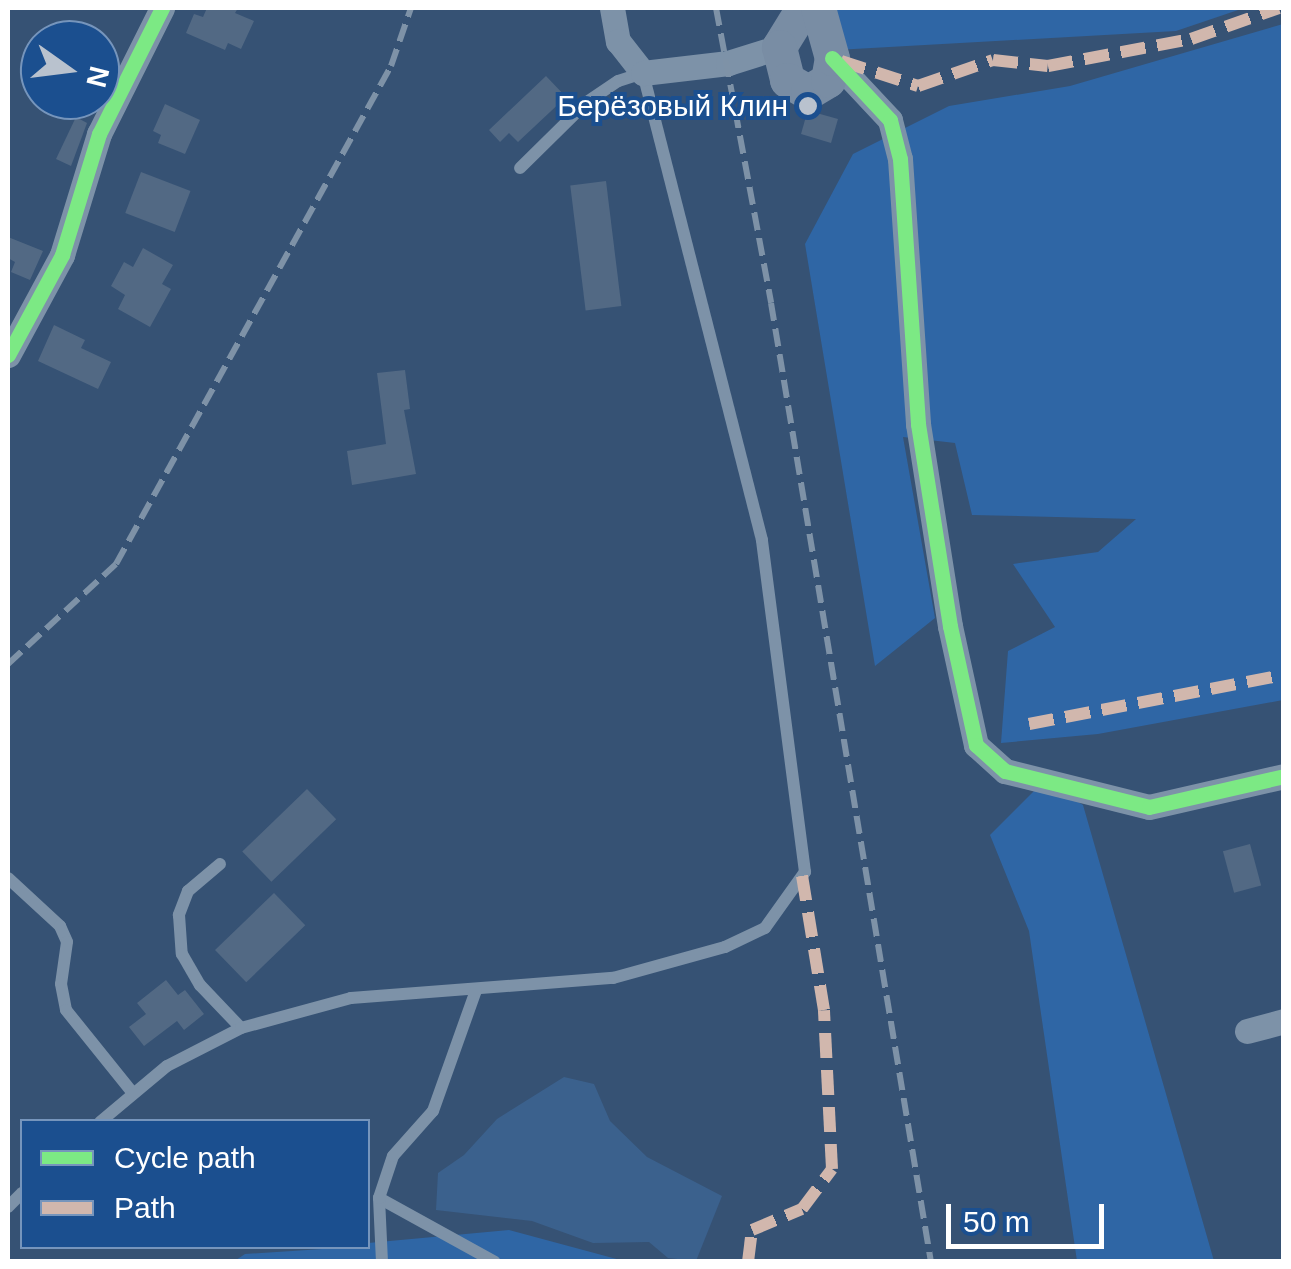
<!DOCTYPE html>
<meta charset="utf-8">
<style>
body{margin:0}
#map{position:relative;width:1291px;height:1269px;overflow:hidden;background:#365274;font-family:Arial,sans-serif}
div>[style]{position:absolute}
.green>*{inset:0;background:#2f66a5}
.water>*{inset:0;background:#3b618d}
.building>*{inset:0;background:#526984;transform-origin:0 0}
.lane>*{height:12px;margin:-6px;padding:0 6px;transform-origin:6px;border-radius:6px;background:#7d92a8}
.street>*{height:25px;margin:-12.5px;padding:0 12.5px;transform-origin:12.5px;border-radius:12.5px;background:#7d92a8}
.secondary>*{height:35px;margin:-17.5px;padding:0 17.5px;transform-origin:17.5px;border-radius:17.5px;background:#798da4}
.rail>*{height:6px;margin-top:-3px;transform-origin:0;background:repeating-linear-gradient(90deg,#7e92a7 0 18px,transparent 0 26px)}
.quiet>*{height:12px;margin-top:-6px;transform-origin:0;background:repeating-linear-gradient(90deg,#d1b7ad 0 25px,transparent 0 37px)}
.cycleway>*{height:15px;margin:-7.5px;padding:0 7.5px;transform-origin:7.5px;border-radius:7.5px;background:#7ce984}
.dots>*{width:28px;height:28px;translate:-50% -50%;box-sizing:border-box;border:5px solid #1b4f8f;border-radius:50%}
span{translate:-50% -50%;white-space:nowrap;text-align:center;line-height:1.15;-webkit-text-stroke:8px #1b4f8f;paint-order:stroke}
.poi-label{font-size:30px;color:#fff}
.right{translate:-100% -50%;text-align:right}
.frame{position:absolute;inset:0;border:10px solid #fff;pointer-events:none}
.legend{position:absolute;left:20px;top:1119px;width:350px;height:130px;box-sizing:border-box;background:#1b4f8f;border:2px solid #7695bc;margin:0;padding:12px 18px;list-style:none;font-size:30px;color:#fff}
.legend li{display:flex;align-items:center;gap:20px;height:50px}
.legend b{width:50px;border:2px solid #7695bc}
.north{position:absolute;left:20px;top:20px;width:100px;height:100px;box-sizing:border-box;background:#1b4f8f;border:2px solid #7695bc;border-radius:50%;rotate:104deg;font-size:28px;font-weight:700;line-height:40px;text-align:center;color:#fff}
.north::after{content:'';display:block;margin:auto;width:35px;height:45px;background:#b9c2ce;clip-path:polygon(50% 0,100% 100%,50% 72%,0 100%)}
.scale{position:absolute;left:946px;top:1204px;width:158px;height:45px;box-sizing:border-box;border:5px solid #fff;border-top:0;padding-left:12px;font-size:30px;line-height:35px;white-space:nowrap;color:#fff;-webkit-text-stroke:8px #1b4f8f;paint-order:stroke}
</style>
<div id="map">
<div class="green">
<div style="clip-path:polygon(829px 8px,1244px 8px,1176px 31px,836px 50px)"></div>
<div style="clip-path:polygon(1283px 24px,1283px 700px,1098px 734px,1001px 743px,1008px 651px,1055px 627px,1013px 564px,1098px 552px,1136px 519px,972px 515px,955px 443px,903px 437px,935px 618px,875px 666px,805px 244px,853px 154px,949px 106px,1070px 86px)"></div>
<div style="clip-path:polygon(1044px 781px,1083px 805px,1214px 1261px,1077px 1261px,1029px 931px,990px 835px)"></div>
<div style="clip-path:polygon(509px 1230px,624px 1261px,233px 1262px,245px 1254px,368px 1246px,368px 1243px)"></div>
</div>
<div class="water">
<div style="clip-path:polygon(564px 1077px,594px 1084px,610px 1121px,647px 1157px,722px 1196px,696px 1261px,668px 1258px,649px 1242px,593px 1243px,532px 1221px,436px 1210px,438px 1173px,464px 1155px,497px 1119px)"></div>
</div>
<div class="building">
<div style="clip-path:polygon(207px 8px,238px 8px,235px 13px,254px 21px,241px 49px,228px 43px,225px 50px,186px 33px,194px 14px,203px 17px)"></div>
<div style="clip-path:polygon(546px 76px,566px 97px,518px 142px,509px 133px,500px 142px,489px 130px)"></div>
<div style="clip-path:polygon(165px 104px,200px 120px,185px 154px,158px 143px,161px 135px,153px 131px)"></div>
<div style="clip-path:polygon(813px 112px,838px 119px,831px 143px,801px 134px,807px 113px)"></div>
<div style="clip-path:polygon(76px 117px,87px 123px,71px 166px,56px 159px)"></div>
<div style="left:141px;top:172px;width:53px;height:44px;rotate:21deg"></div>
<div style="left:606px;top:181px;width:126px;height:36px;rotate:83deg"></div>
<div style="clip-path:polygon(8px 237px,43px 251px,30px 280px,11px 272px,15px 262px,8px 258px)"></div>
<div style="clip-path:polygon(143px 248px,173px 265px,162px 284px,171px 289px,150px 327px,118px 309px,125px 295px,111px 286px,124px 262px,133px 267px)"></div>
<div style="clip-path:polygon(54px 325px,85px 340px,81px 348px,111px 362px,98px 389px,38px 361px)"></div>
<div style="clip-path:polygon(405px 370px,410px 409px,404px 410px,416px 474px,352px 485px,347px 451px,386px 444px,377px 373px)"></div>
<div style="left:307px;top:789px;width:42px;height:90px;rotate:46deg"></div>
<div style="left:1250px;top:844px;width:43px;height:28px;rotate:75deg"></div>
<div style="left:274px;top:893px;width:45px;height:82px;rotate:46deg"></div>
<div style="clip-path:polygon(166px 980px,178px 995px,185px 990px,204px 1014px,184px 1030px,177px 1021px,144px 1046px,129px 1027px,146px 1014px,137px 1003px)"></div>
</div>
<div class="lane">
<div style="left:220px;top:864px;width:42px;rotate:139.8deg"></div>
<div style="left:188px;top:891px;width:26px;rotate:111deg"></div>
<div style="left:179px;top:915px;width:39px;rotate:86deg"></div>
<div style="left:182px;top:954px;width:36px;rotate:60deg"></div>
<div style="left:200px;top:985px;width:59px;rotate:46.4deg"></div>
<div style="left:8px;top:878px;width:71px;rotate:42.7deg"></div>
<div style="left:60px;top:926px;width:17px;rotate:66deg"></div>
<div style="left:67px;top:942px;width:42px;rotate:98.1deg"></div>
<div style="left:61px;top:984px;width:26px;rotate:79deg"></div>
<div style="left:66px;top:1010px;width:105px;rotate:51.2deg"></div>
<div style="left:100px;top:1122px;width:87px;rotate:-39.9deg"></div>
<div style="left:167px;top:1066px;width:83px;rotate:-27.2deg"></div>
<div style="left:241px;top:1028px;width:114px;rotate:-15.3deg"></div>
<div style="left:351px;top:998px;width:263px;rotate:-4.4deg"></div>
<div style="left:613px;top:978px;width:116px;rotate:-15.5deg"></div>
<div style="left:725px;top:947px;width:44px;rotate:-25.4deg"></div>
<div style="left:765px;top:928px;width:69px;rotate:-54.5deg"></div>
<div style="left:805px;top:872px;width:335px;rotate:-97.4deg"></div>
<div style="left:762px;top:540px;width:482px;rotate:-104.3deg"></div>
<div style="left:643px;top:73px;width:26px;rotate:162deg"></div>
<div style="left:618px;top:81px;width:37px;rotate:146deg"></div>
<div style="left:587px;top:102px;width:94px;rotate:135.4deg"></div>
<div style="left:379px;top:1198px;width:132px;rotate:28.9deg"></div>
<div style="left:8px;top:1207px;width:20px;rotate:-45deg"></div>
<div style="left:382px;top:1262px;width:64px;rotate:-92.7deg"></div>
<div style="left:379px;top:1198px;width:44px;rotate:-71.6deg"></div>
<div style="left:393px;top:1156px;width:60px;rotate:-48.4deg"></div>
<div style="left:433px;top:1111px;width:128px;rotate:-70.4deg"></div>
</div>
<div class="street">
<div style="left:612px;top:8px;width:34px;rotate:80deg"></div>
<div style="left:618px;top:41px;width:41px;rotate:52deg"></div>
<div style="left:643px;top:73px;width:86px;rotate:-6.7deg"></div>
<div style="left:728px;top:63px;width:53px;rotate:-17.4deg"></div>
<div style="left:832px;top:58px;width:85px;rotate:46.9deg"></div>
<div style="left:890px;top:120px;width:40px;rotate:75.6deg"></div>
<div style="left:900px;top:159px;width:266px;rotate:86.1deg"></div>
<div style="left:918px;top:424px;width:205px;rotate:81deg"></div>
<div style="left:950px;top:626px;width:122px;rotate:77.7deg"></div>
<div style="left:976px;top:745px;width:39px;rotate:42deg"></div>
<div style="left:1005px;top:771px;width:148px;rotate:14deg"></div>
<div style="left:1149px;top:807px;width:139px;rotate:-12.9deg"></div>
<div style="left:8px;top:355px;width:114px;rotate:-61.6deg"></div>
<div style="left:62px;top:255px;width:127px;rotate:-73deg"></div>
<div style="left:99px;top:134px;width:141px;rotate:-63.4deg"></div>
<div style="left:1247px;top:1031px;width:38px;rotate:-15deg"></div>
</div>
<div class="secondary">
<div style="left:803px;top:8px;width:46px;rotate:121.6deg"></div>
<div style="left:779px;top:47px;width:34px;rotate:76deg"></div>
<div style="left:787px;top:80px;width:24px;rotate:30deg"></div>
<div style="left:808px;top:92px;width:23px;rotate:-31deg"></div>
<div style="left:828px;top:80px;width:22px;rotate:-80deg"></div>
<div style="left:832px;top:58px;width:52px;rotate:-105.6deg"></div>
</div>
<div class="rail">
<div style="left:716px;top:8px;width:300px;rotate:79.4deg"></div>
<div style="left:771px;top:303px;width:972px;rotate:80.53deg"></div>
<div style="left:8px;top:664px;width:147px;rotate:-42.8deg"></div>
<div style="left:116px;top:564px;width:569px;rotate:-61.09deg"></div>
<div style="left:391px;top:66px;width:61px;rotate:-71deg"></div>
</div>
<div class="quiet">
<div style="left:841px;top:61px;width:81px;rotate:18deg"></div>
<div style="left:918px;top:86px;width:79px;rotate:-19.1deg"></div>
<div style="left:993px;top:60px;width:55px;rotate:6.2deg"></div>
<div style="left:1048px;top:66px;width:146px;rotate:-10.7deg"></div>
<div style="left:1191px;top:39px;width:93px;rotate:-19.4deg"></div>
<div style="left:1029px;top:724px;width:260px;rotate:-10.9deg"></div>
<div style="left:748px;top:1262px;width:32px;rotate:-83deg"></div>
<div style="left:752px;top:1230px;width:54px;rotate:-22.8deg"></div>
<div style="left:802px;top:1209px;width:50px;rotate:-53.1deg"></div>
<div style="left:832px;top:1169px;width:159px;rotate:-92.9deg"></div>
<div style="left:824px;top:1010px;width:136px;rotate:-99.3deg"></div>
</div>
<div class="cycleway">
<div style="left:832px;top:58px;width:85px;rotate:46.9deg"></div>
<div style="left:890px;top:120px;width:40px;rotate:75.6deg"></div>
<div style="left:900px;top:159px;width:266px;rotate:86.1deg"></div>
<div style="left:918px;top:424px;width:205px;rotate:81deg"></div>
<div style="left:950px;top:626px;width:122px;rotate:77.7deg"></div>
<div style="left:976px;top:745px;width:39px;rotate:42deg"></div>
<div style="left:1005px;top:771px;width:148px;rotate:14deg"></div>
<div style="left:1149px;top:807px;width:139px;rotate:-12.9deg"></div>
<div style="left:8px;top:355px;width:114px;rotate:-61.6deg"></div>
<div style="left:62px;top:255px;width:127px;rotate:-73deg"></div>
<div style="left:99px;top:134px;width:141px;rotate:-63.4deg"></div>
</div>
<div class="dots">
<div style="left:808px;top:106px;background:#b9c2ce"></div>
</div>
<div class="poi-label">
<span class="right" style="left:788px;top:106px">Берёзовый Клин</span>
</div>
<div class="frame"></div>
<ul class="legend">
<li><b style="height:12px;background:#7ce984"></b>Cycle path</li>
<li><b style="height:12px;background:#d1b7ad"></b>Path</li>
</ul>
<div class="north">N</div>
<div class="scale">50 m</div>
</div>
